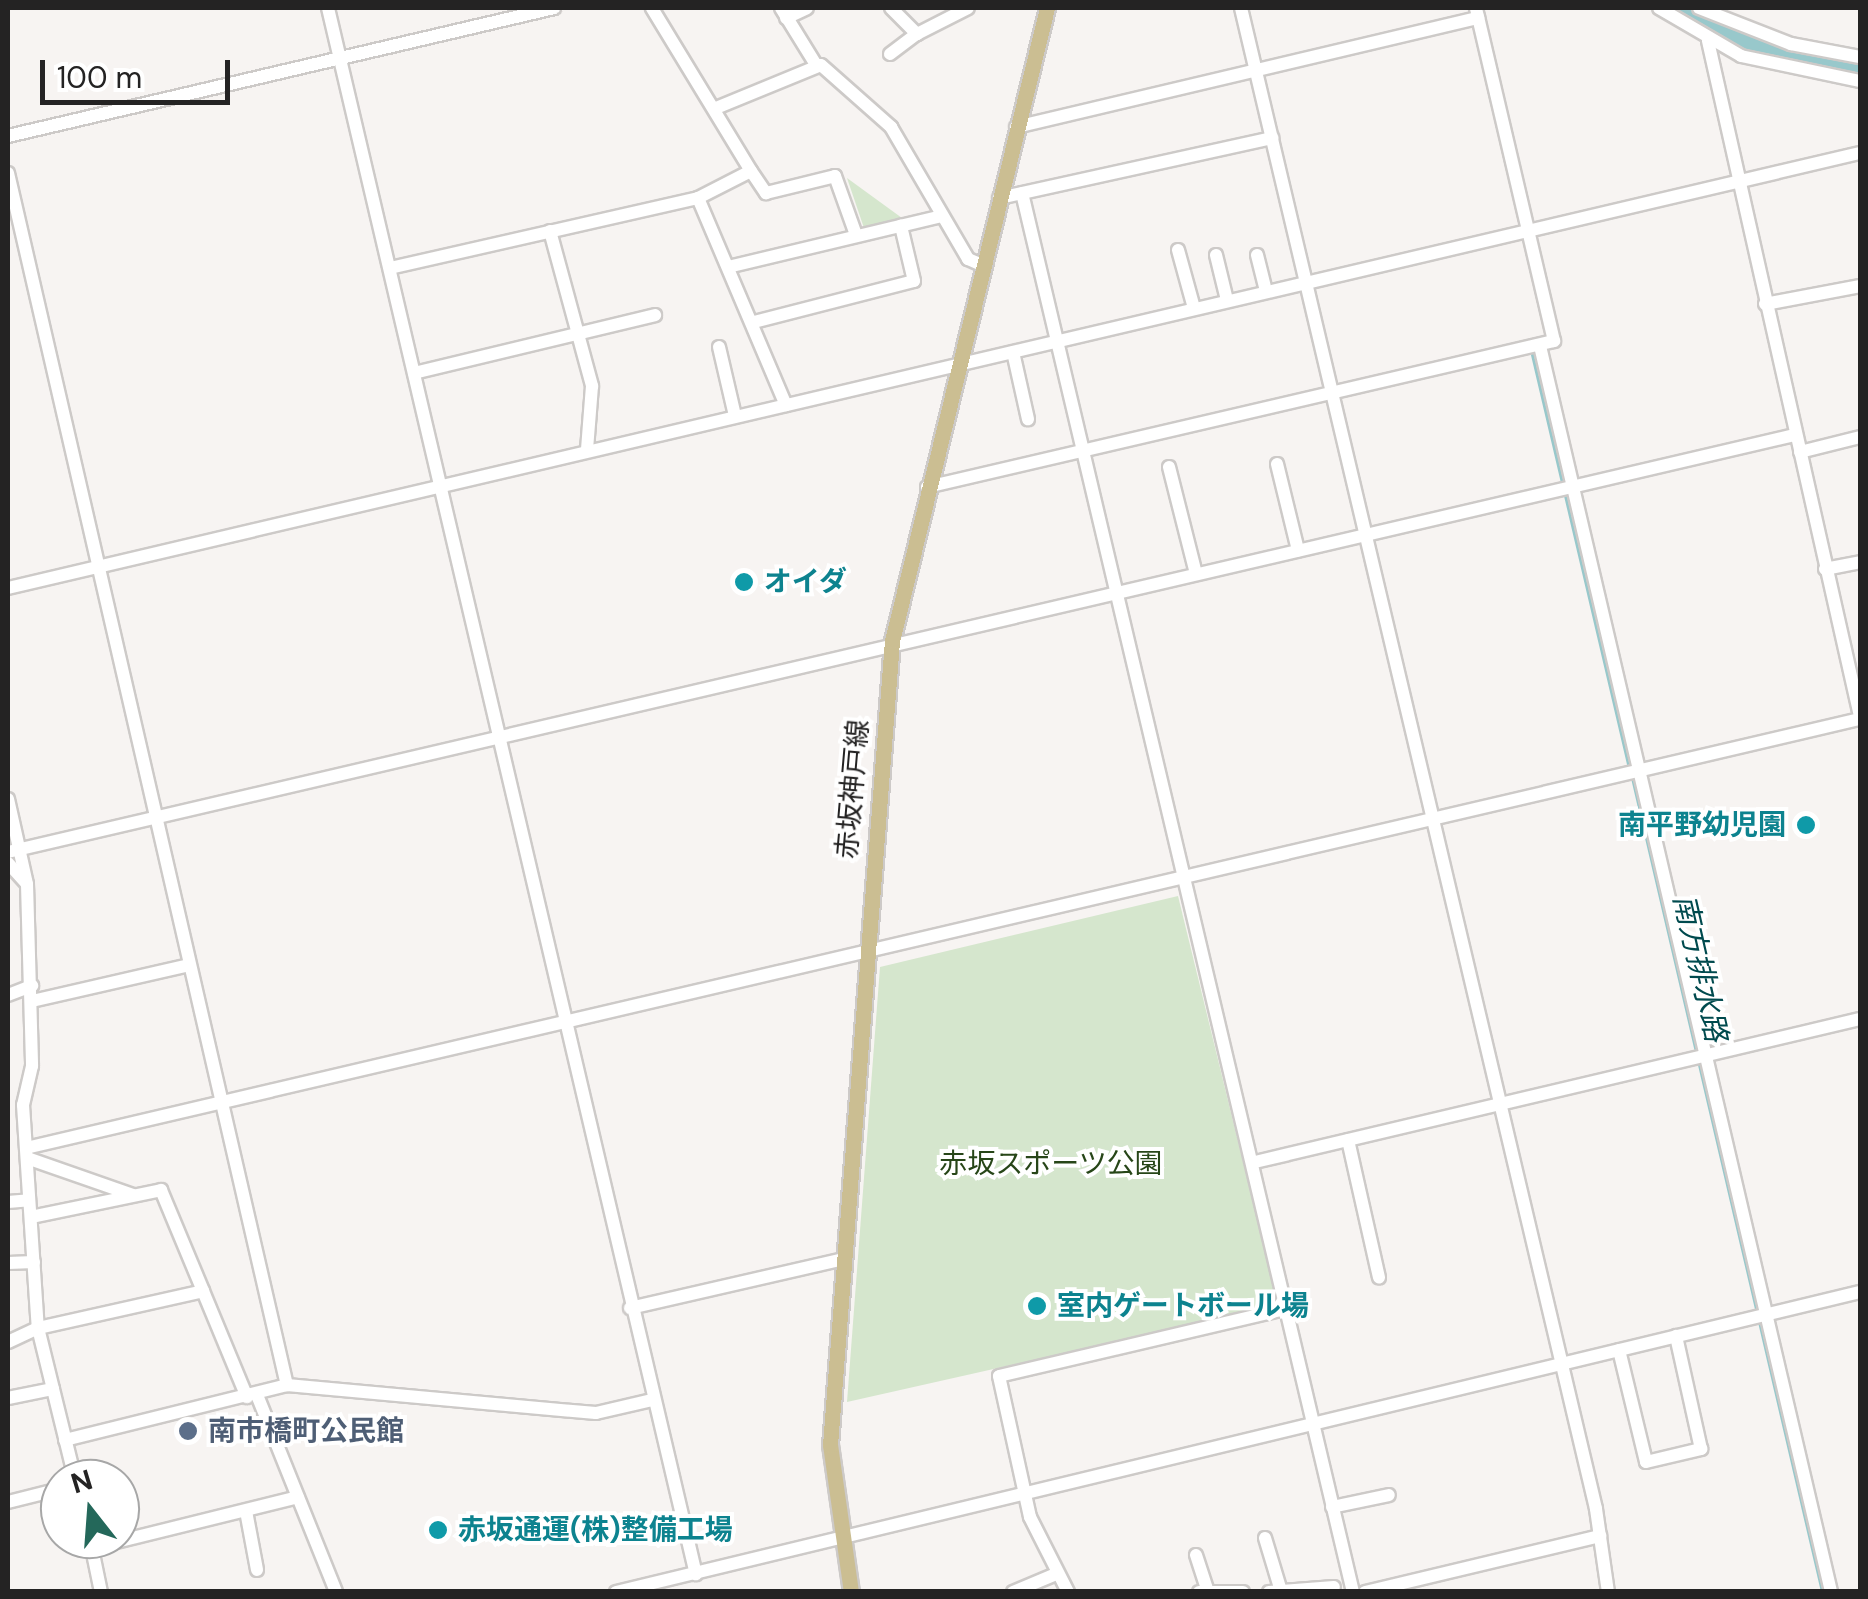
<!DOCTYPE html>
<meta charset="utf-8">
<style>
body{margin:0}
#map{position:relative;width:1868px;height:1599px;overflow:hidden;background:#f7f4f2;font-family:"DM Sans","Noto Sans JP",sans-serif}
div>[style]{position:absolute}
.green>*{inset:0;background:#d5e6cd}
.stream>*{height:4px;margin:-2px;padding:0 2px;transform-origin:2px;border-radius:2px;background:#98c8cb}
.river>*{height:22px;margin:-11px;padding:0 11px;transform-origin:11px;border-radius:11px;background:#98c8cb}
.roads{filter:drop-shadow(2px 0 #cdcac8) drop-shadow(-2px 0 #cdcac8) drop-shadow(0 2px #cdcac8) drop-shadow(0 -2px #cdcac8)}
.minor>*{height:12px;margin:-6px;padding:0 6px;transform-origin:6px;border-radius:6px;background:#fff}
.major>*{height:15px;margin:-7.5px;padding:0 7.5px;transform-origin:7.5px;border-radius:7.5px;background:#cbbe92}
.dots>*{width:28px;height:28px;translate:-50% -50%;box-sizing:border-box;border:5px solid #fff;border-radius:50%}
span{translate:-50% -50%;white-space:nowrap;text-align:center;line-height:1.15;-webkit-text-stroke:8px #fff;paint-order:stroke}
.culture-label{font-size:28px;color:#0d838f;font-weight:700}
.left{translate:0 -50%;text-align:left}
.right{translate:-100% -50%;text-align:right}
.street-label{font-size:28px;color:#242323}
.park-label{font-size:28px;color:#274618}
.service-label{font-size:28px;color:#4e5e75;font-weight:700}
.water-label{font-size:30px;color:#004a4e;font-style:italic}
.frame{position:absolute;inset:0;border:10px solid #242323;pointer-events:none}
.north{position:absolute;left:40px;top:1459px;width:100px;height:100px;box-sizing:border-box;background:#fff;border:2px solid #a7a7a7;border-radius:50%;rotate:343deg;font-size:28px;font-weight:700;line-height:40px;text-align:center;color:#242323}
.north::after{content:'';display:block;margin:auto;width:35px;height:45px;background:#24685a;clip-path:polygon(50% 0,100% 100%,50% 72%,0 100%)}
.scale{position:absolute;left:40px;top:60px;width:190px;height:45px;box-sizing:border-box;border:5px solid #242323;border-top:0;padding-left:12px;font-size:30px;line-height:35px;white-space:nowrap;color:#242323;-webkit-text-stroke:8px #fff;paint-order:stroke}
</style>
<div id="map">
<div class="green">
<div style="clip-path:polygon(847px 178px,902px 218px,864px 228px)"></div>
<div style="clip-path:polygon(1178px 896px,1278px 1305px,847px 1402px,880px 967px)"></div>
</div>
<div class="stream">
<div style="left:1533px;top:355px;width:425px;rotate:76.8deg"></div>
<div style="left:1633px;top:778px;width:836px;rotate:76.86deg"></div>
</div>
<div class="river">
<div style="left:1674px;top:8px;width:105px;rotate:26.1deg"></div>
<div style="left:1768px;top:54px;width:93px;rotate:8.7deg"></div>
</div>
<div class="roads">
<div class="minor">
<div style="left:328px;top:8px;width:1609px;rotate:76.78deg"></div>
<div style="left:781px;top:8px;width:65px;rotate:58.3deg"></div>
<div style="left:891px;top:8px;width:37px;rotate:45deg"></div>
<div style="left:917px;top:34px;width:57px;rotate:-27deg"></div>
<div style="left:1241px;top:8px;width:1542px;rotate:76.69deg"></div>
<div style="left:1596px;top:1509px;width:84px;rotate:81.8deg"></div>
<div style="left:1659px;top:8px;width:95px;rotate:30.3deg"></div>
<div style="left:1741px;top:56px;width:122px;rotate:11.9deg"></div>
<div style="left:1699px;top:8px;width:99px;rotate:21.4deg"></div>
<div style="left:1791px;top:44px;width:70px;rotate:10.7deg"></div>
<div style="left:786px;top:18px;width:23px;rotate:-25deg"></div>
<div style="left:1708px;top:41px;width:692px;rotate:77.31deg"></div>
<div style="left:890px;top:54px;width:34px;rotate:-37deg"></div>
<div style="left:716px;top:108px;width:113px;rotate:-22.3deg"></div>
<div style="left:821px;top:65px;width:94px;rotate:41.5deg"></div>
<div style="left:891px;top:127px;width:153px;rotate:59.7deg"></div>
<div style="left:968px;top:259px;width:15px;rotate:23deg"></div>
<div style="left:1016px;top:127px;width:475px;rotate:-13.3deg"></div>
<div style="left:8px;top:136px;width:561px;rotate:-13.19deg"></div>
<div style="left:751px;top:171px;width:27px;rotate:56deg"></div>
<div style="left:766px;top:193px;width:71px;rotate:-13.8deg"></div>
<div style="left:835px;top:176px;width:63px;rotate:70.4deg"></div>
<div style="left:8px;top:173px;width:1244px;rotate:77.04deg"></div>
<div style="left:1022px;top:193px;width:1438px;rotate:76.69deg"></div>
<div style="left:698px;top:198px;width:225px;rotate:67deg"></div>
<div style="left:999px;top:198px;width:280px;rotate:-12.4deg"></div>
<div style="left:550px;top:231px;width:161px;rotate:74.8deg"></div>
<div style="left:592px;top:386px;width:64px;rotate:94.5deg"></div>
<div style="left:1178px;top:250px;width:60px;rotate:74.6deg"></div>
<div style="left:1216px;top:255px;width:46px;rotate:76.3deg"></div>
<div style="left:1257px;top:255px;width:37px;rotate:76deg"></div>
<div style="left:728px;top:267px;width:220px;rotate:-13.4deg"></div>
<div style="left:390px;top:268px;width:316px;rotate:-12.8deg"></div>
<div style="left:698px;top:198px;width:59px;rotate:-27deg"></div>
<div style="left:751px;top:171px;width:191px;rotate:-121.3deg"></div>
<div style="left:1765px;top:304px;width:97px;rotate:-10.7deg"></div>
<div style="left:754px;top:322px;width:165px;rotate:-14.4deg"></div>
<div style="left:914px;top:281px;width:57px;rotate:-103.3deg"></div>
<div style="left:1540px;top:346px;width:1280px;rotate:76.85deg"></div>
<div style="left:719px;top:347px;width:71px;rotate:76.9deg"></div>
<div style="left:1013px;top:352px;width:69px;rotate:77.4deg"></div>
<div style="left:414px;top:373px;width:248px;rotate:-13.5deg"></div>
<div style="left:1800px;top:452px;width:62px;rotate:-14deg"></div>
<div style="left:1277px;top:464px;width:89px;rotate:76.3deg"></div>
<div style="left:1169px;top:467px;width:110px;rotate:75.8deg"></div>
<div style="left:927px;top:487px;width:644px;rotate:-13.11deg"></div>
<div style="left:1554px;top:341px;width:342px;rotate:-103.2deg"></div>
<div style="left:1825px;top:569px;width:36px;rotate:-11deg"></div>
<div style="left:8px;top:588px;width:1902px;rotate:-13.22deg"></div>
<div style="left:8px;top:799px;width:87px;rotate:77.4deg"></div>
<div style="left:27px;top:884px;width:182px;rotate:88.4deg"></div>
<div style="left:32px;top:1066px;width:40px;rotate:103deg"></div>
<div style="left:23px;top:1105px;width:224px;rotate:86.2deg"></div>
<div style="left:38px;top:1328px;width:155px;rotate:76.2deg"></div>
<div style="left:8px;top:852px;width:1835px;rotate:-13.14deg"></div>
<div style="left:8px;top:863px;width:27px;rotate:48deg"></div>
<div style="left:8px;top:995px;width:26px;rotate:-21deg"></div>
<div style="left:32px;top:1001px;width:161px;rotate:-12.9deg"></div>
<div style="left:1348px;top:1140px;width:141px;rotate:77.3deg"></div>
<div style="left:26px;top:1148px;width:1884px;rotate:-13.17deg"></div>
<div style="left:27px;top:1158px;width:112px;rotate:19.2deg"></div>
<div style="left:1255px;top:1162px;width:622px;rotate:-13.3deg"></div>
<div style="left:8px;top:1202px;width:21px;rotate:-5deg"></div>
<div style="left:31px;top:1217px;width:133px;rotate:-11.7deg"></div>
<div style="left:161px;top:1190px;width:109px;rotate:67.4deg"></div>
<div style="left:8px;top:1263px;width:26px;rotate:-2deg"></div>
<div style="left:630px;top:1308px;width:215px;rotate:-12.9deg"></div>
<div style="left:8px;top:1342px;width:33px;rotate:-25deg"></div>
<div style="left:38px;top:1328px;width:169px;rotate:-12.6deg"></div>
<div style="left:203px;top:1291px;width:115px;rotate:67.5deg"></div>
<div style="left:1619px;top:1350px;width:115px;rotate:76.4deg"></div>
<div style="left:1646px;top:1462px;width:57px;rotate:-13.3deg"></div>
<div style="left:1701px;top:1449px;width:116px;rotate:-102.5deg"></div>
<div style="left:257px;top:1395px;width:212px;rotate:68.1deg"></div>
<div style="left:8px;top:1398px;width:46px;rotate:-11.3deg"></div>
<div style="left:65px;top:1440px;width:229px;rotate:-13.9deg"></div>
<div style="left:287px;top:1385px;width:310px;rotate:5.2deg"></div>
<div style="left:596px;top:1413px;width:57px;rotate:-13.1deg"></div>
<div style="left:8px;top:1502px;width:54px;rotate:-14deg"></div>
<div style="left:1332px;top:1507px;width:58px;rotate:-11.9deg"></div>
<div style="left:246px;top:1511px;width:60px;rotate:79.4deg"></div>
<div style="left:1265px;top:1538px;width:55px;rotate:73.2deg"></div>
<div style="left:90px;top:1539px;width:54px;rotate:78.3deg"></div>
<div style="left:92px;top:1548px;width:212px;rotate:-13.9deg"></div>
<div style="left:1196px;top:1555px;width:38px;rotate:72deg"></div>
<div style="left:616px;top:1592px;width:1280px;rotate:-13.56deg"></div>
<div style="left:1013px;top:1592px;width:47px;rotate:-22.7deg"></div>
<div style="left:1068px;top:1592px;width:84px;rotate:-116.9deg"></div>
<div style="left:1030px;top:1517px;width:144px;rotate:-102.4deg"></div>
<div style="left:999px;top:1376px;width:294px;rotate:-13.2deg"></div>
<div style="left:1199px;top:1592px;width:44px"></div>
<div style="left:1269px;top:1592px;width:65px;rotate:-4.4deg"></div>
<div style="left:1365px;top:1592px;width:242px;rotate:-13.4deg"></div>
</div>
<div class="major">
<div style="left:851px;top:1592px;width:148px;rotate:-98.1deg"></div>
<div style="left:830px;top:1445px;width:806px;rotate:-85.59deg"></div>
<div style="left:892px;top:641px;width:652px;rotate:-76.24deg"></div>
</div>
</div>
<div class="dots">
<div style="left:744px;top:582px;background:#0f9aa8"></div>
<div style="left:1806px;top:825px;background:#0f9aa8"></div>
<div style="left:1037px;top:1306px;background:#0f9aa8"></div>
<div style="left:188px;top:1431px;background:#5c6f8a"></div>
<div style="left:438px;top:1530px;background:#0f9aa8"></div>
</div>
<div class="culture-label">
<span class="left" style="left:764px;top:582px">オイダ</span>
<span class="right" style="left:1786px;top:825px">南平野幼児園</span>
<span class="left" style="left:1057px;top:1306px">室内ゲートボール場</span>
<span class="left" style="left:458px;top:1530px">赤坂通運(株)整備工場</span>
</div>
<div class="street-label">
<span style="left:853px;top:789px;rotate:-85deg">赤坂神戸線</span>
</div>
<div class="park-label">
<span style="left:1051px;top:1164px">赤坂スポーツ公園</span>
</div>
<div class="service-label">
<span class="left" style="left:208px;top:1431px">南市橋町公民館</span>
</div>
<div class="water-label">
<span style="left:1700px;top:968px;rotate:77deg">南方排水路</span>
</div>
<div class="frame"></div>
<div class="north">N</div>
<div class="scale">100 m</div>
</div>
